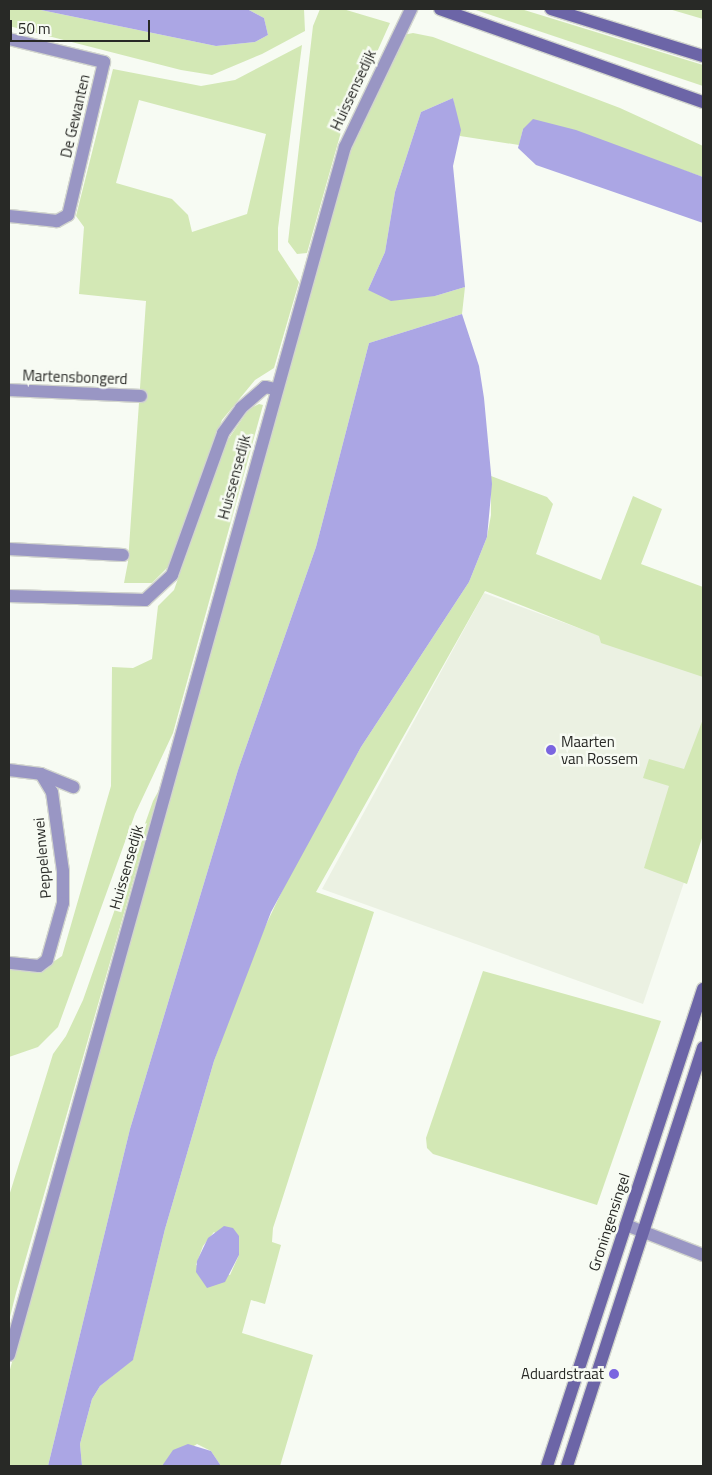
<!DOCTYPE html>
<style>
body{margin:0}
#map{position:relative;width:712px;height:1475px;overflow:hidden;background:#f7fbf3;font-family:"Titillium Web",sans-serif}
div>[style]{position:absolute}
.built>*{inset:0;background:#ebf1e2}
.green>*{inset:0;background:#d3e8b5}
.water>*{inset:0;background:#aba6e4}
.roads{filter:drop-shadow(1px 0 #d2d5ce) drop-shadow(-1px 0 #d2d5ce) drop-shadow(0 1px #d2d5ce) drop-shadow(0 -1px #d2d5ce)}
.street>*{height:12px;margin:-6px;padding:0 6px;transform-origin:6px;border-radius:6px;background:#9996c4}
.secondary>*{height:12px;margin:-6px;padding:0 6px;transform-origin:6px;border-radius:6px;background:#6c65a7}
.dots>*{width:14px;height:14px;translate:-50% -50%;box-sizing:border-box;border:2px solid #f7fbf3;border-radius:50%}
span{translate:-50% -50%;white-space:nowrap;text-align:center;line-height:1.15;-webkit-text-stroke:5px #f7fbf3;paint-order:stroke}
.street-label{font-size:15px;color:#282926}
.poi-label{font-size:15px;color:#282926}
.left{translate:0 -50%;text-align:left}
.right{translate:-100% -50%;text-align:right}
.frame{position:absolute;inset:0;border:10px solid #282926;pointer-events:none}
.scale{position:absolute;left:10px;top:20px;width:140px;height:22px;box-sizing:border-box;border:2px solid #282926;border-top:0;padding-left:6px;font-size:15px;line-height:18px;white-space:nowrap;color:#282926;-webkit-text-stroke:4px #f7fbf3;paint-order:stroke}
</style>
<div id="map">
<div class="built">
<div style="clip-path:polygon(484px 593px,703px 674px,703px 826px,643px 1004px,322px 889px)"></div>
</div>
<div class="green">
<div style="clip-path:polygon(9px 9px,36px 9px,216px 46px,255px 42px,268px 35px,264px 18px,247px 9px,304px 9px,305px 31px,262px 54px,212px 75px,181px 70px,9px 26px)"></div>
<div style="clip-path:polygon(320px 9px,343px 9px,390px 23px,341px 132px,307px 253px,297px 254px,288px 242px,313px 26px)"></div>
<div style="clip-path:polygon(473px 9px,521px 9px,703px 65px,703px 86px)"></div>
<div style="clip-path:polygon(669px 9px,703px 9px,703px 19px)"></div>
<div style="clip-path:polygon(413px 33px,433px 37px,620px 108px,703px 146px,703px 177px,656px 161px,523px 129px,519px 145px,460px 136px,453px 98px,421px 112px,395px 192px,385px 252px,368px 290px,435px 296px,465px 287px,462px 314px,369px 343px,316px 547px,238px 770px,130px 1129px,48px 1466px,9px 1466px,9px 1373px,355px 132px,403px 35px)"></div>
<div style="clip-path:polygon(evenodd,302px 45px,278px 228px,278px 250px,299px 282px,274px 368px,255px 380px,222px 420px,169px 566px,152px 583px,124px 583px,128px 562px,146px 301px,79px 294px,84px 227px,76px 216px,113px 69px,201px 86px,235px 80px,302px 45px,139px 100px,266px 134px,247px 214px,192px 232px,188px 215px,172px 199px,116px 183px,139px 100px)"></div>
<div style="clip-path:polygon(259px 404px,263px 405px,173px 733px,135px 814px,58px 1027px,38px 1047px,9px 1057px,9px 964px,47px 966px,62px 956px,111px 786px,112px 667px,133px 668px,152px 659px,158px 606px,174px 590px,227px 441px,249px 409px)"></div>
<div style="clip-path:polygon(evenodd,491px 476px,547px 497px,553px 504px,536px 554px,601px 580px,633px 496px,662px 509px,641px 564px,703px 587px,703px 677px,601px 643px,599px 636px,485px 591px,316px 892px,374px 912px,273px 1228px,272px 1242px,281px 1245px,265px 1304px,251px 1300px,242px 1333px,313px 1355px,280px 1466px,221px 1466px,211px 1451px,197px 1444px,162px 1466px,82px 1466px,80px 1444px,92px 1399px,100px 1386px,133px 1359px,165px 1229px,214px 1061px,253px 952px,293px 868px,361px 747px,469px 582px,487px 537px,491px 515px,491px 476px,214px 1232px,239px 1255px,230px 1275px,196px 1265px,203px 1246px,214px 1232px)"></div>
<div style="clip-path:polygon(703px 719px,703px 835px,687px 884px,644px 868px,669px 786px,643px 778px,649px 759px,684px 769px)"></div>
<div style="clip-path:polygon(159px 790px,16px 1293px,9px 1321px,9px 1196px,53px 1054px,66px 1036px,83px 1000px,153px 801px)"></div>
<div style="clip-path:polygon(483px 971px,661px 1021px,597px 1205px,433px 1154px,427px 1148px,426px 1138px)"></div>
</div>
<div class="water">
<div style="clip-path:polygon(36px 9px,247px 9px,264px 18px,268px 35px,255px 42px,216px 46px)"></div>
<div style="clip-path:polygon(453px 98px,461px 130px,453px 166px,465px 287px,435px 296px,391px 301px,368px 290px,385px 252px,395px 192px,421px 112px)"></div>
<div style="clip-path:polygon(533px 119px,576px 130px,703px 177px,703px 223px,536px 165px,518px 148px,523px 129px)"></div>
<div style="clip-path:polygon(462px 314px,479px 366px,484px 398px,492px 484px,487px 537px,469px 582px,361px 747px,271px 912px,214px 1061px,165px 1229px,133px 1360px,100px 1386px,92px 1399px,80px 1444px,82px 1466px,48px 1466px,130px 1129px,238px 770px,316px 547px,369px 343px)"></div>
<div style="clip-path:polygon(224px 1226px,233px 1228px,239px 1236px,239px 1255px,225px 1282px,207px 1288px,196px 1272px,197px 1261px,208px 1238px)"></div>
<div style="clip-path:polygon(188px 1444px,211px 1451px,221px 1466px,162px 1466px,173px 1450px)"></div>
</div>
<div class="roads">
<div class="street">
<div style="left:9px;top:39px;width:98px;rotate:13.6deg"></div>
<div style="left:104px;top:62px;width:157px;rotate:103.2deg"></div>
<div style="left:68px;top:215px;width:13px;rotate:151deg"></div>
<div style="left:57px;top:221px;width:48px;rotate:-174.1deg"></div>
<div style="left:9px;top:390px;width:132px;rotate:2.6deg"></div>
<div style="left:9px;top:549px;width:114px;rotate:3deg"></div>
<div style="left:9px;top:596px;width:136px;rotate:1.7deg"></div>
<div style="left:145px;top:600px;width:37px;rotate:-43deg"></div>
<div style="left:172px;top:575px;width:151px;rotate:-70.2deg"></div>
<div style="left:223px;top:433px;width:31px;rotate:-54deg"></div>
<div style="left:241px;top:408px;width:32px;rotate:-41deg"></div>
<div style="left:265px;top:387px;width:10px;rotate:11deg"></div>
<div style="left:9px;top:770px;width:32px;rotate:7deg"></div>
<div style="left:41px;top:774px;width:21px;rotate:59deg"></div>
<div style="left:52px;top:792px;width:80px;rotate:82.1deg"></div>
<div style="left:63px;top:871px;width:32px;rotate:90deg"></div>
<div style="left:63px;top:903px;width:59px;rotate:105.7deg"></div>
<div style="left:47px;top:960px;width:10px;rotate:143deg"></div>
<div style="left:39px;top:966px;width:30px;rotate:-174deg"></div>
<div style="left:41px;top:774px;width:35px;rotate:22deg"></div>
<div style="left:626px;top:1225px;width:83px;rotate:21.3deg"></div>
<div style="left:9px;top:1355px;width:1254px;rotate:-74.46deg"></div>
<div style="left:345px;top:147px;width:153px;rotate:-64.4deg"></div>
</div>
<div class="secondary">
<div style="left:440px;top:9px;width:279px;rotate:19.5deg"></div>
<div style="left:551px;top:9px;width:159px;rotate:17.2deg"></div>
<div style="left:547px;top:1466px;width:502px;rotate:-71.89deg"></div>
<div style="left:567px;top:1466px;width:440px;rotate:-72deg"></div>
</div>
</div>
<div class="dots">
<div style="left:551px;top:750px;background:#7a65e0"></div>
<div style="left:614px;top:1374px;background:#7a65e0"></div>
</div>
<div class="street-label">
<span style="left:353px;top:90px;rotate:-65deg">Huissensedijk</span>
<span style="left:75px;top:116px;rotate:-77deg">De Gewanten</span>
<span style="left:75px;top:377px;rotate:2deg">Martensbongerd</span>
<span style="left:234px;top:477px;rotate:-75deg">Huissensedijk</span>
<span style="left:42px;top:858px;rotate:-95deg">Peppelenwei</span>
<span style="left:126px;top:867px;rotate:-74deg">Huissensedijk</span>
<span style="left:609px;top:1222px;rotate:-72deg">Groningensingel</span>
</div>
<div class="poi-label">
<span class="left" style="left:561px;top:750px">Maarten<br>van Rossem</span>
<span class="right" style="left:604px;top:1374px">Aduardstraat</span>
</div>
<div class="frame"></div>
<div class="scale">50 m</div>
</div>
